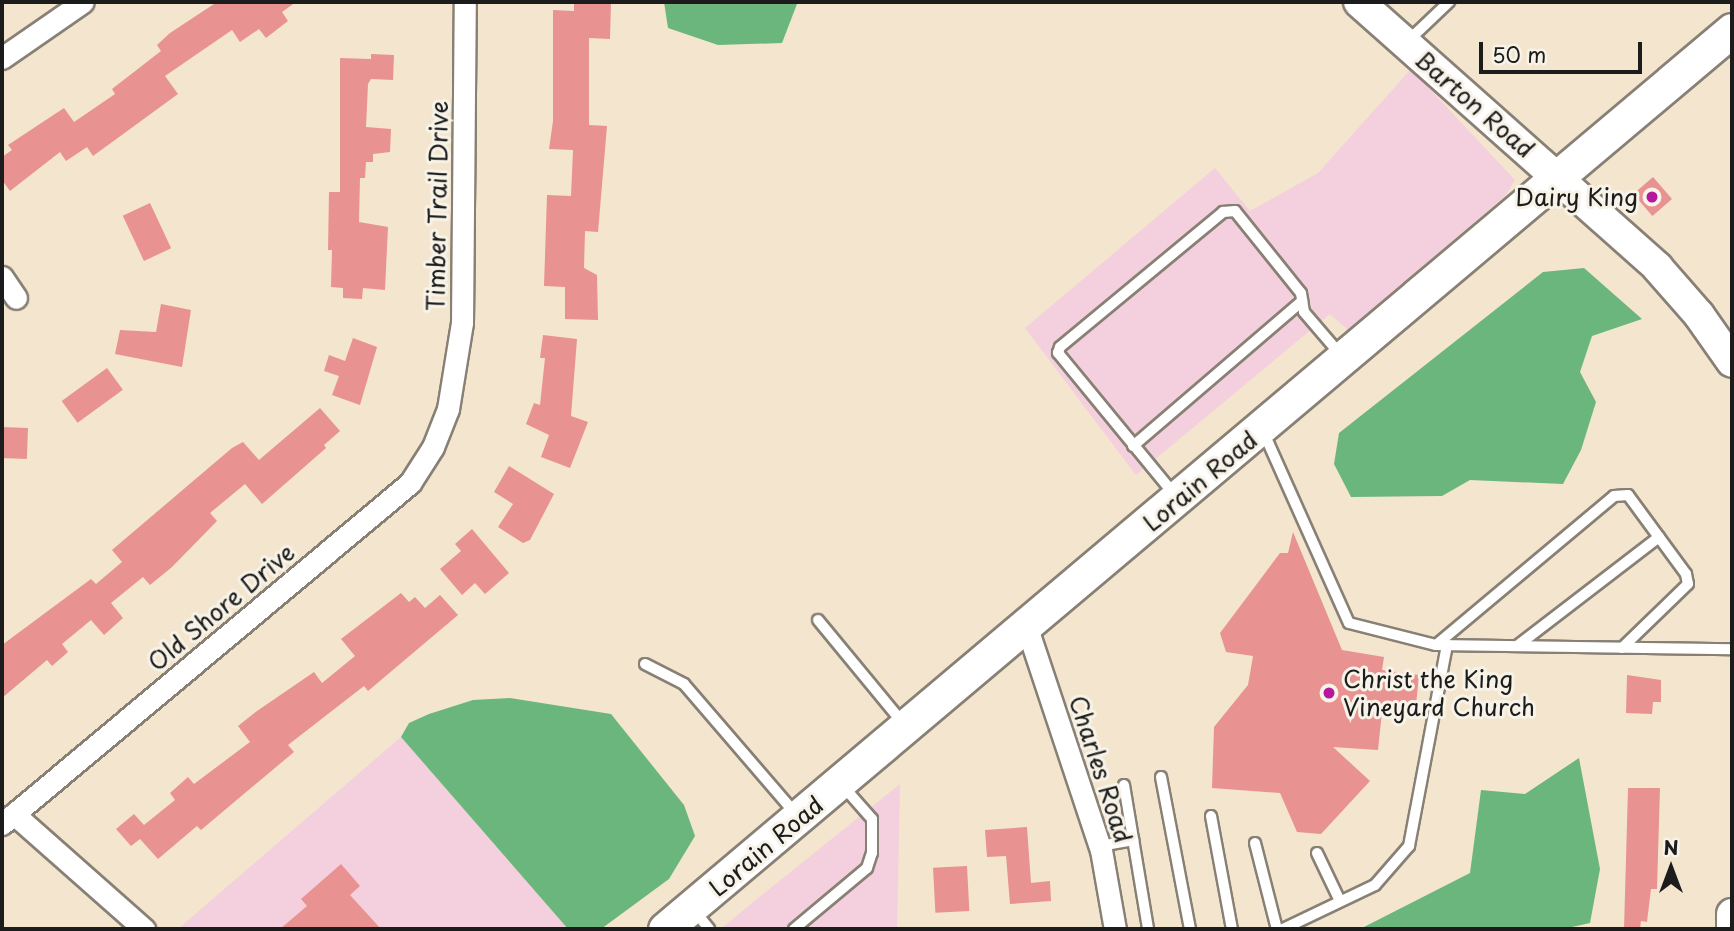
<!DOCTYPE html>
<style>
body{margin:0}
#map{position:relative;width:1734px;height:931px;overflow:hidden;background:#f4e5ce;font-family:"Playpen Sans",sans-serif}
div>[style]{position:absolute}
.built>*{inset:0;background:#f4cfdd}
.forest>*{inset:0;background:#6bb67d}
.building>*{inset:0;background:#e89291;transform-origin:0 0}
.roads{filter:drop-shadow(2px 0 #888075) drop-shadow(-2px 0 #888075) drop-shadow(0 2px #888075) drop-shadow(0 -2px #888075)}
.lane>*{height:10px;margin:-5px;padding:0 5px;transform-origin:5px;border-radius:5px;background:#fff}
.street>*{height:21px;margin:-10.5px;padding:0 10.5px;transform-origin:10.5px;border-radius:10.5px;background:#fff}
.secondary>*{height:30px;margin:-15px;padding:0 15px;transform-origin:15px;border-radius:15px;background:#fff}
.primary>*{height:33px;margin:-16.5px;padding:0 16.5px;transform-origin:16.5px;border-radius:16.5px;background:#fff}
.dots>*{width:19px;height:19px;translate:-50% -50%;box-sizing:border-box;border:4px solid #f7f3e8;border-radius:50%}
span{translate:-50% -50%;white-space:nowrap;text-align:center;line-height:1.15;-webkit-text-stroke:6px #f7f3e8;paint-order:stroke}
.street-label{font-size:24px;color:#1c1c1c}
.poi-label{font-size:24px;color:#1c1c1c}
.right{translate:-100% -50%;text-align:right}
.left{translate:0 -50%;text-align:left}
.frame{position:absolute;inset:0;border:4px solid #1c1c1c;pointer-events:none}
.north{position:absolute;left:1636px;top:833px;width:70px;height:70px;-webkit-text-stroke:5px #f7f3e8;paint-order:stroke;rotate:0deg;font-size:19px;font-weight:700;line-height:28px;text-align:center;color:#1c1c1c}
.north::after{content:'';display:block;margin:auto;width:24px;height:32px;background:#1c1c1c;clip-path:polygon(50% 0,100% 100%,50% 72%,0 100%)}
.scale{position:absolute;left:1479px;top:42px;width:163px;height:32px;box-sizing:border-box;border:4px solid #1c1c1c;border-top:0;padding-left:9px;font-size:21px;line-height:24px;white-space:nowrap;color:#1c1c1c;-webkit-text-stroke:5px #f7f3e8;paint-order:stroke}
</style>
<div id="map">
<div class="built">
<div style="clip-path:polygon(1411px 69px,1515px 180px,1505px 196px,1348px 330px,1330px 314px,1136px 475px,1025px 328px,1215px 168px,1250px 211px,1318px 173px)"></div>
<div style="clip-path:polygon(401px 737px,568px 929px,178px 929px)"></div>
<div style="clip-path:polygon(900px 784px,897px 929px,721px 929px,752px 903px)"></div>
</div>
<div class="forest">
<div style="clip-path:polygon(664px 2px,797px 2px,797px 4px,782px 43px,718px 45px,668px 28px)"></div>
<div style="clip-path:polygon(1584px 268px,1642px 319px,1592px 336px,1580px 372px,1596px 402px,1581px 450px,1563px 484px,1470px 480px,1442px 496px,1351px 497px,1334px 464px,1339px 433px,1543px 272px)"></div>
<div style="clip-path:polygon(510px 698px,611px 714px,684px 805px,695px 836px,669px 879px,601px 929px,568px 929px,401px 737px,409px 723px,429px 714px,473px 700px)"></div>
<div style="clip-path:polygon(1579px 758px,1600px 869px,1590px 923px,1563px 929px,1360px 929px,1470px 873px,1481px 790px,1525px 794px)"></div>
</div>
<div class="building">
<div style="clip-path:polygon(217px 2px,296px 2px,282px 12px,288px 21px,266px 38px,259px 29px,240px 42px,232px 30px,165px 76px,178px 94px,93px 156px,87px 147px,66px 161px,60px 152px,10px 191px,2px 180px,2px 157px,12px 150px,8px 145px,64px 108px,74px 122px,115px 94px,112px 89px,161px 51px,157px 45px,170px 33px)"></div>
<div style="clip-path:polygon(574px 2px,611px 2px,610px 39px,589px 38px,589px 125px,607px 126px,598px 232px,585px 231px,584px 268px,597px 275px,598px 320px,565px 319px,565px 287px,544px 286px,547px 195px,571px 196px,573px 150px,549px 149px,553px 121px,553px 10px,574px 11px)"></div>
<div style="clip-path:polygon(371px 54px,394px 55px,393px 80px,371px 79px,368px 84px,366px 127px,391px 129px,390px 152px,373px 154px,373px 162px,366px 162px,365px 178px,360px 178px,359px 222px,388px 227px,385px 290px,363px 288px,362px 299px,343px 298px,343px 288px,331px 287px,332px 250px,328px 250px,329px 192px,340px 192px,340px 58px,371px 59px)"></div>
<div style="left:1653px;top:177px;width:29px;height:26px;rotate:49deg"></div>
<div style="left:150px;top:203px;width:50px;height:30px;rotate:65deg"></div>
<div style="clip-path:polygon(161px 304px,191px 310px,182px 367px,115px 354px,120px 330px,156px 332px)"></div>
<div style="clip-path:polygon(543px 335px,577px 339px,571px 416px,588px 422px,570px 468px,541px 457px,549px 435px,526px 424px,534px 403px,540px 405px,545px 358px,540px 358px)"></div>
<div style="clip-path:polygon(353px 338px,377px 347px,360px 405px,332px 395px,339px 376px,324px 371px,329px 355px,345px 361px)"></div>
<div style="left:107px;top:368px;width:27px;height:56px;rotate:54deg"></div>
<div style="clip-path:polygon(320px 408px,340px 431px,324px 445px,326px 448px,262px 504px,245px 484px,210px 513px,217px 521px,172px 567px,150px 585px,143px 577px,111px 603px,123px 618px,104px 635px,91px 620px,62px 644px,68px 652px,52px 666px,47px 660px,2px 698px,2px 645px,91px 579px,96px 584px,122px 562px,112px 550px,232px 448px,243px 442px,259px 460px)"></div>
<div style="left:2px;top:427px;width:26px;height:31px;rotate:2deg"></div>
<div style="clip-path:polygon(509px 466px,554px 494px,530px 540px,523px 543px,498px 527px,513px 504px,494px 492px)"></div>
<div style="clip-path:polygon(472px 529px,509px 573px,485px 594px,475px 583px,462px 595px,440px 569px,461px 551px,455px 544px)"></div>
<div style="clip-path:polygon(1293px 532px,1342px 650px,1384px 657px,1382px 670px,1419px 675px,1416px 705px,1383px 702px,1378px 750px,1333px 747px,1370px 781px,1321px 834px,1297px 832px,1280px 793px,1212px 788px,1214px 727px,1248px 685px,1253px 656px,1226px 652px,1220px 633px,1280px 553px,1288px 553px)"></div>
<div style="clip-path:polygon(401px 593px,409px 602px,415px 597px,425px 608px,440px 595px,458px 615px,368px 691px,364px 686px,288px 745px,294px 752px,201px 830px,197px 826px,158px 859px,140px 839px,131px 846px,116px 829px,134px 814px,144px 825px,175px 800px,170px 793px,188px 777px,194px 784px,250px 742px,238px 726px,257px 711px,314px 672px,322px 683px,355px 656px,341px 639px)"></div>
<div style="clip-path:polygon(1627px 675px,1661px 680px,1661px 702px,1653px 702px,1652px 714px,1626px 713px)"></div>
<div style="clip-path:polygon(1628px 788px,1660px 788px,1657px 889px,1651px 889px,1647px 922px,1641px 921px,1640px 929px,1624px 929px)"></div>
<div style="clip-path:polygon(1027px 827px,1031px 883px,1050px 881px,1051px 901px,1010px 904px,1006px 856px,987px 857px,985px 830px)"></div>
<div style="clip-path:polygon(341px 864px,360px 886px,350px 895px,381px 929px,280px 929px,307px 906px,301px 899px)"></div>
<div style="left:967px;top:866px;width:45px;height:34px;rotate:87deg"></div>
</div>
<div class="roads">
<div class="lane">
<div style="left:1408px;top:41px;width:57px;rotate:-43.6deg"></div>
<div style="left:1263px;top:431px;width:210px;rotate:65.9deg"></div>
<div style="left:1349px;top:623px;width:90px;rotate:14.2deg"></div>
<div style="left:1436px;top:645px;width:296px;rotate:0.8deg"></div>
<div style="left:1133px;top:446px;width:223px;rotate:-40.6deg"></div>
<div style="left:1174px;top:494px;width:183px;rotate:-129.4deg"></div>
<div style="left:1058px;top:353px;width:6px;rotate:-72deg"></div>
<div style="left:1060px;top:347px;width:212px;rotate:-39.6deg"></div>
<div style="left:1223px;top:212px;width:12px;rotate:-5deg"></div>
<div style="left:1235px;top:211px;width:105px;rotate:51.2deg"></div>
<div style="left:1301px;top:293px;width:19px;rotate:81deg"></div>
<div style="left:1304px;top:312px;width:55px;rotate:49.4deg"></div>
<div style="left:818px;top:620px;width:134px;rotate:50.5deg"></div>
<div style="left:1436px;top:645px;width:232px;rotate:-39.9deg"></div>
<div style="left:1614px;top:496px;width:14px;rotate:-4deg"></div>
<div style="left:1628px;top:495px;width:98px;rotate:53.7deg"></div>
<div style="left:1686px;top:574px;width:10px;rotate:79deg"></div>
<div style="left:1688px;top:584px;width:92px;rotate:135.9deg"></div>
<div style="left:1517px;top:646px;width:179px;rotate:-37.5deg"></div>
<div style="left:645px;top:664px;width:44px;rotate:27.1deg"></div>
<div style="left:684px;top:684px;width:170px;rotate:49.3deg"></div>
<div style="left:1161px;top:777px;width:155px;rotate:79.2deg"></div>
<div style="left:1124px;top:785px;width:146px;rotate:80.5deg"></div>
<div style="left:1211px;top:816px;width:115px;rotate:79.5deg"></div>
<div style="left:1255px;top:843px;width:89px;rotate:75.7deg"></div>
<div style="left:1100px;top:846px;width:34px;rotate:-10deg"></div>
<div style="left:1317px;top:853px;width:53px;rotate:64.4deg"></div>
<div style="left:693px;top:909px;width:26px;rotate:51deg"></div>
<div style="left:794px;top:929px;width:95px;rotate:-39.9deg"></div>
<div style="left:867px;top:868px;width:16px;rotate:-72deg"></div>
<div style="left:872px;top:853px;width:34px;rotate:-90deg"></div>
<div style="left:872px;top:819px;width:44px;rotate:-131.3deg"></div>
<div style="left:1283px;top:929px;width:102px;rotate:-25.6deg"></div>
<div style="left:1375px;top:885px;width:52px;rotate:-48.9deg"></div>
<div style="left:1409px;top:846px;width:205px;rotate:-79.3deg"></div>
</div>
<div class="street">
<div style="left:2px;top:58px;width:98px;rotate:-34.7deg"></div>
<div style="left:2px;top:277px;width:25px;rotate:56deg"></div>
<div style="left:1027px;top:628px;width:234px;rotate:71.6deg"></div>
<div style="left:1101px;top:850px;width:80px;rotate:80deg"></div>
<div style="left:14px;top:814px;width:174px;rotate:41.5deg"></div>
<div style="left:2px;top:824px;width:532px;rotate:-39.89deg"></div>
<div style="left:410px;top:483px;width:43px;rotate:-57.4deg"></div>
<div style="left:433px;top:447px;width:41px;rotate:-68.5deg"></div>
<div style="left:448px;top:409px;width:87px;rotate:-80.8deg"></div>
<div style="left:462px;top:323px;width:321px;rotate:-89.5deg"></div>
</div>
<div class="secondary">
<div style="left:1359px;top:2px;width:399px;rotate:41.6deg"></div>
<div style="left:1657px;top:267px;width:64px;rotate:48.8deg"></div>
<div style="left:1699px;top:315px;width:57px;rotate:54.9deg"></div>
<div style="left:1732px;top:929px;width:15px;rotate:-90deg"></div>
</div>
<div class="primary">
<div style="left:665px;top:929px;width:1395px;rotate:-40.12deg"></div>
</div>
</div>
<div class="dots">
<div style="left:1652px;top:197px;background:#b5179e"></div>
<div style="left:1329px;top:693px;background:#b5179e"></div>
</div>
<div class="street-label">
<span style="left:1475px;top:104px;rotate:41deg">Barton Road</span>
<span style="left:437px;top:206px;rotate:-89deg">Timber Trail Drive</span>
<span style="left:1200px;top:481px;rotate:-40deg">Lorain Road</span>
<span style="left:221px;top:607px;rotate:-40deg">Old Shore Drive</span>
<span style="left:1101px;top:769px;rotate:72deg">Charles Road</span>
<span style="left:766px;top:846px;rotate:-40deg">Lorain Road</span>
</div>
<div class="poi-label">
<span class="right" style="left:1638px;top:197px">Dairy King</span>
<span class="left" style="left:1343px;top:693px">Christ the King<br>Vineyard Church</span>
</div>
<div class="frame"></div>
<div class="north">N</div>
<div class="scale">50 m</div>
</div>
